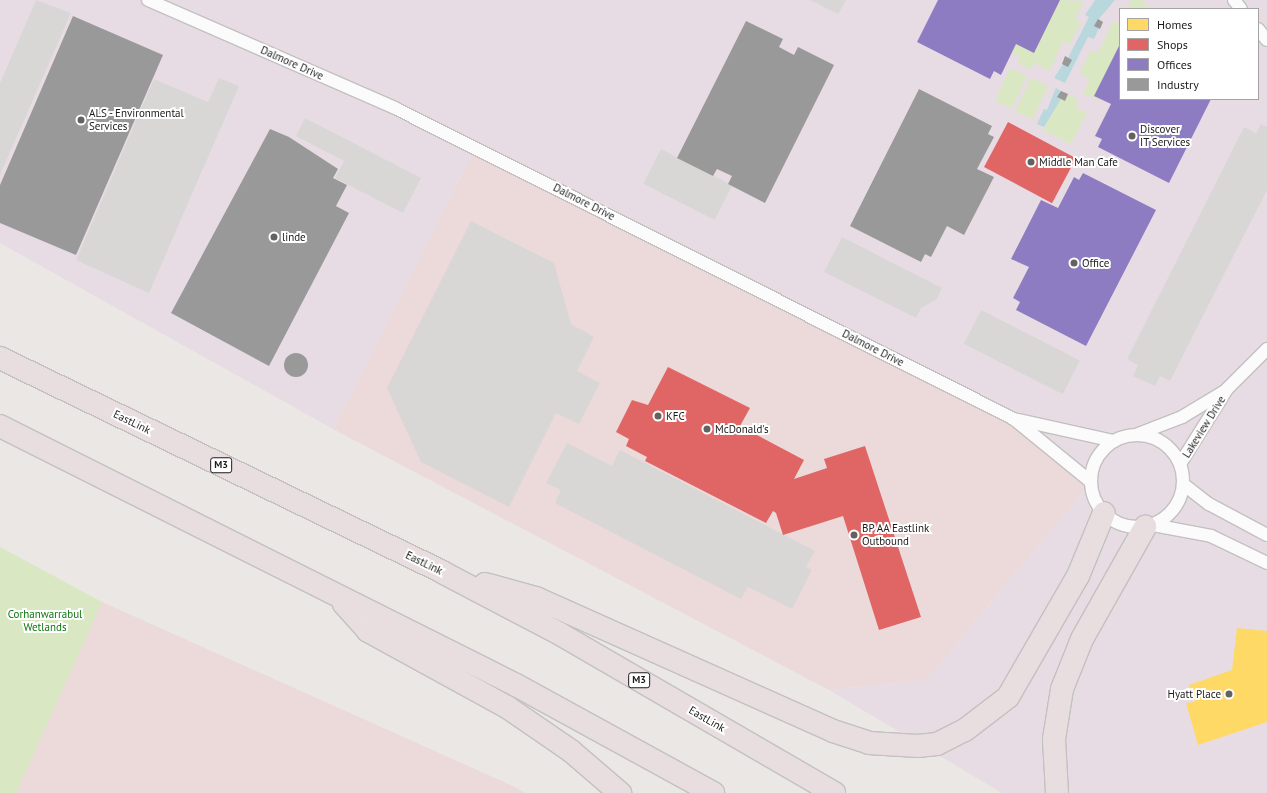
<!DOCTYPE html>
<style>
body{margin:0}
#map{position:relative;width:1267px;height:793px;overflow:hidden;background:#eae7e4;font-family:"PT Sans",sans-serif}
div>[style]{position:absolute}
.commercial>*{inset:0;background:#ecdada}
.industrial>*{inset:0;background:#e8dce4}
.grass>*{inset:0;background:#d9e7c2;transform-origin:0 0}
.parking>*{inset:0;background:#d8d7d5;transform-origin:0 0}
.water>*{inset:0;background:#b8d8dd}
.homes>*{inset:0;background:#ffd966}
.shops>*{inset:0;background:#e06666;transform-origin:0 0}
.offices>*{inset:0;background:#8e7cc3}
.industry>*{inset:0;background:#999}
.round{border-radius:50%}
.roads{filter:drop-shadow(1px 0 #c2c1c0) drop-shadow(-1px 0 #c2c1c0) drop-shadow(0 1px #c2c1c0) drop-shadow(0 -1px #c2c1c0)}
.street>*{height:12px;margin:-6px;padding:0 6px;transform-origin:6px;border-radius:6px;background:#fcfbfb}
.street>.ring{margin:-6px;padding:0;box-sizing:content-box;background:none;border:12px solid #fcfbfb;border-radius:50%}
.highway>*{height:22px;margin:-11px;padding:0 11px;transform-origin:11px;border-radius:11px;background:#e8dee0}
.dots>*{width:11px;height:11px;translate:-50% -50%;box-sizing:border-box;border:2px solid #fff;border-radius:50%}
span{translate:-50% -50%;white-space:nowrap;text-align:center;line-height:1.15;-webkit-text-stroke:4px #fff;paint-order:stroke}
.shield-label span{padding:1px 3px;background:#fff;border:1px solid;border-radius:3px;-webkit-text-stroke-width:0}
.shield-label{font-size:10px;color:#1b1b1b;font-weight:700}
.street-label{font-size:11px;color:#1b1b1b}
.poi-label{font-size:11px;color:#1b1b1b}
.left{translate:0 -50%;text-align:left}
.right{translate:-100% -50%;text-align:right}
.park-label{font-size:11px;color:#0d760e}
.legend{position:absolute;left:1119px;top:8px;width:140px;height:92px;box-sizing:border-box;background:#fff;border:1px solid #a4a4a4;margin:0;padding:5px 7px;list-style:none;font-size:12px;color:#1b1b1b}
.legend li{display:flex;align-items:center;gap:8px;height:20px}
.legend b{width:20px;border:1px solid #a4a4a4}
</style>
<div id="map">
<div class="commercial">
<div style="clip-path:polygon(475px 148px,1014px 419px,1091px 482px,926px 680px,829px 690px,333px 429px)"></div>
<div style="clip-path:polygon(102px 602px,515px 787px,525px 793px,16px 793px)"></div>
</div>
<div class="industrial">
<div style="clip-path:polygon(evenodd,0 0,1267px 0,1267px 793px,1002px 793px,829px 690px,926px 680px,1091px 482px,1014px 419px,475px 148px,333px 429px,0 243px,0 0,1120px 9px,1258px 9px,1258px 99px,1120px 99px,1120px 9px)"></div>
</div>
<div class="grass">
<div style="clip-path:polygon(1060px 0,1084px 1px,1075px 19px,1081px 22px,1070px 44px,1063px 41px,1050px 71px,1034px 63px,1031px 70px,1018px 63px,1020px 57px,1012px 53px,1016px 44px,1034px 52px)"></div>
<div style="clip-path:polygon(1131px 0,1141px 0,1152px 9px,1127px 9px)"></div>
<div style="clip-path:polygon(1113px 21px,1120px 24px,1120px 44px,1100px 101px,1083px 93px,1090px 79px,1079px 73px,1091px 50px,1098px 53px)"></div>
<div style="left:1010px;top:68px;width:19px;height:36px;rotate:25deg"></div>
<div style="left:1031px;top:78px;width:19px;height:37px;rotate:25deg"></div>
<div style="clip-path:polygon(1068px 94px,1079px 100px,1075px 107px,1087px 113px,1071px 144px,1043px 130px,1061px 99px)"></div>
<div style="clip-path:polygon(0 547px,102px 602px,16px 793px,0 793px)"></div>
</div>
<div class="parking">
<div style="clip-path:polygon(36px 0,71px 13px,0 175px,0 83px)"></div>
<div style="clip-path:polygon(810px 0,846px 0,838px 14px)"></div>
<div style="clip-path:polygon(219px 78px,239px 86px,149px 293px,76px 260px,154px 79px,208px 102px)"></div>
<div style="clip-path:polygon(305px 118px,421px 178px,403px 213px,335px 178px,344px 161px,296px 136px)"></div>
<div style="clip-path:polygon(1261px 124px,1267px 127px,1267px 190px,1170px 381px,1160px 376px,1155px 386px,1133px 376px,1138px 365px,1127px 359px,1244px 127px,1256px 133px)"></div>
<div style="left:661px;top:149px;width:80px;height:39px;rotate:27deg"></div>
<div style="clip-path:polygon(471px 221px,554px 263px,571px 324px,594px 337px,577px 371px,600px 383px,579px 424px,556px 413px,509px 507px,421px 462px,387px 388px)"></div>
<div style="clip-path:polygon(842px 237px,942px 288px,937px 299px,921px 308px,916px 318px,824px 272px)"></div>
<div style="left:981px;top:310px;width:111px;height:38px;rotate:27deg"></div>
<div style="clip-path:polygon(567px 443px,612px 466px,620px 450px,815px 551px,806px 567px,812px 570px,792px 609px,748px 587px,741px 599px,555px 503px,561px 490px,546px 483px)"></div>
</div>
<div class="water">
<div style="clip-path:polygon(1095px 0,1115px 0,1098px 20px,1095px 26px,1099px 28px,1094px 39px,1088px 37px,1065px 83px,1054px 78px,1063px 64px,1071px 60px,1068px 58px,1089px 17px,1085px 15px)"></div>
<div style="clip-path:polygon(1056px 88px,1061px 91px,1058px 97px,1061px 99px,1044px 127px,1037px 124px,1044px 109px,1047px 110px)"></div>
</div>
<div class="homes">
<div style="clip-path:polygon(1237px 628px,1267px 631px,1267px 722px,1198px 745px,1186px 703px,1195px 702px,1189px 685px,1232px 670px)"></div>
</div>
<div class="shops">
<div style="left:1008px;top:122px;width:77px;height:51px;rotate:28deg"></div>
<div style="clip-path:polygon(668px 367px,750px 408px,740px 426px,804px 460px,794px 479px,827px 468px,824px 459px,865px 446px,921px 617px,879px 630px,843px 516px,783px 535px,776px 513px,773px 511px,766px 523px,645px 461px,647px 457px,626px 446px,629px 439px,616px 432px,632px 400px,648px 405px)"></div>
</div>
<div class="offices">
<div style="clip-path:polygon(938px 0,1060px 0,1034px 53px,1016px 44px,1001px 75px,994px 71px,990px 79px,917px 42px)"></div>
<div style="clip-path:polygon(1120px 44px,1120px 99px,1211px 99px,1169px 183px,1098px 147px,1102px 139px,1095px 136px,1111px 104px,1094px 96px)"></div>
<div style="clip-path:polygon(1083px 173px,1156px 210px,1086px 346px,1016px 310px,1020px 302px,1013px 298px,1029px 267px,1011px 259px,1041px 200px,1058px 208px,1074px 177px,1079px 180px)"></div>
</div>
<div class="industry">
<div style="clip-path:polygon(73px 16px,163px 55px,76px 255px,0 223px,0 185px)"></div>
<div style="clip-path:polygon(1098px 19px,1103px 22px,1100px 29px,1094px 26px)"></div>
<div style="clip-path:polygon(746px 21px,783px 39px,779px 47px,794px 55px,798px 47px,834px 65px,765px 203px,728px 184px,732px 176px,717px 169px,713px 176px,677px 158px)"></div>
<div style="clip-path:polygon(1065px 56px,1072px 60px,1068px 67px,1062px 64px)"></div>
<div style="clip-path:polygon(919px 89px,992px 126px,988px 134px,994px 137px,977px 169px,994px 177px,964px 235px,947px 226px,931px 257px,925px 254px,921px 262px,850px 226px)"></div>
<div style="clip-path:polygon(1061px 91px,1068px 94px,1065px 101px,1057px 97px)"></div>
<div style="clip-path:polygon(270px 129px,289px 137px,338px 169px,333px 178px,347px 185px,336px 206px,349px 213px,269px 366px,171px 313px)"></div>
<div class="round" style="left:284px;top:353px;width:24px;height:24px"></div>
</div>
<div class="roads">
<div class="street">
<div style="left:148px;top:0;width:270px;rotate:23.6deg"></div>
<div style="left:395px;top:108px;width:693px;rotate:26.68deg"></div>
<div style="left:1014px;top:419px;width:99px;rotate:39.3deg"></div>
<div style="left:1234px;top:0;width:11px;rotate:52deg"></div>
<div style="left:1258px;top:29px;width:14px;rotate:51deg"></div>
<div style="left:1019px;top:420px;width:97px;rotate:12.5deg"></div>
<div style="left:1138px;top:434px;width:47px;rotate:-21.1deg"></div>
<div style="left:1182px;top:417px;width:50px;rotate:-31.2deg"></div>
<div class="ring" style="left:1091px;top:435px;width:80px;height:80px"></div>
<div style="left:1180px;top:464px;width:89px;rotate:-57.9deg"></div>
<div style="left:1227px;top:389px;width:57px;rotate:-45deg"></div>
<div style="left:1183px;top:484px;width:33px;rotate:38deg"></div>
<div style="left:1209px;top:504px;width:66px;rotate:28.1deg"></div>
<div style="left:1153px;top:525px;width:59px;rotate:10.7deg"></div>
<div style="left:1211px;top:536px;width:62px;rotate:25.7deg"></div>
</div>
<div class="highway">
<div style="left:0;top:358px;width:491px;rotate:25.8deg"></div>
<div style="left:442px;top:572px;width:133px;rotate:27.7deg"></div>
<div style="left:560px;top:634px;width:317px;rotate:30.1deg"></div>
<div style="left:0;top:426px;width:577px;rotate:26.65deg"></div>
<div style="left:516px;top:685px;width:225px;rotate:28.7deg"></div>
<div style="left:485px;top:584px;width:53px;rotate:15.4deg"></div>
<div style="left:536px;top:598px;width:325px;rotate:24.1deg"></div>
<div style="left:833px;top:731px;width:38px;rotate:18deg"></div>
<div style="left:869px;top:743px;width:49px;rotate:3.5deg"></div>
<div style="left:918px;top:746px;width:19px;rotate:-6deg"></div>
<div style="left:937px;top:744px;width:31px;rotate:-27deg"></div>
<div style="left:965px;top:730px;width:54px;rotate:-37.5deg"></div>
<div style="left:1008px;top:697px;width:140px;rotate:-60deg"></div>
<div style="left:1078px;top:576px;width:68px;rotate:-67.6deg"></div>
<div style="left:344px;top:604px;width:36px;rotate:48deg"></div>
<div style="left:368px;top:631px;width:158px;rotate:28.7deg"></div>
<div style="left:507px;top:707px;width:78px;rotate:34.5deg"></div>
<div style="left:571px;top:751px;width:65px;rotate:40.6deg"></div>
<div style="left:1057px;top:793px;width:54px;rotate:-93.2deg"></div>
<div style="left:1054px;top:739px;width:51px;rotate:-80.9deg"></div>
<div style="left:1062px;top:689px;width:54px;rotate:-68.2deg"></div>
<div style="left:1082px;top:639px;width:129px;rotate:-60.6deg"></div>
</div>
</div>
<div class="dots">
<div style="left:81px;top:120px;background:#636261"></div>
<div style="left:1132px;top:136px;background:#636261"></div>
<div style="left:1031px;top:162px;background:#636261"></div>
<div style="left:274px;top:237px;background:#636261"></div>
<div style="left:1074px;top:263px;background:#636261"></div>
<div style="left:658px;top:416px;background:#636261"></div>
<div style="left:707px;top:429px;background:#636261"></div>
<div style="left:854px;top:535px;background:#636261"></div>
<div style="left:1229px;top:694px;background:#636261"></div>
</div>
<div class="shield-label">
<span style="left:221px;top:465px">M3</span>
<span style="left:639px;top:680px">M3</span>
</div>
<div class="street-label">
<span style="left:292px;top:63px;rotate:24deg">Dalmore Drive</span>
<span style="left:584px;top:202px;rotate:27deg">Dalmore Drive</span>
<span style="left:873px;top:348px;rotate:27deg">Dalmore Drive</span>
<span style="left:132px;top:422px;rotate:26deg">EastLink</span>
<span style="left:1204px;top:427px;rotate:-58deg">Lakeview Drive</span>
<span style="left:424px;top:563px;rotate:26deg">EastLink</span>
<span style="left:707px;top:719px;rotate:30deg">EastLink</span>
</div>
<div class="poi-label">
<span class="left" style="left:89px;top:120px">ALS - Environmental<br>Services</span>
<span class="left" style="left:1140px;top:136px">Discover<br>IT Services</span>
<span class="left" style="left:1039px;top:162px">Middle Man Cafe</span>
<span class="left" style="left:282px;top:237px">linde</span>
<span class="left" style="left:1082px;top:263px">Office</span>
<span class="left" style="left:666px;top:416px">KFC</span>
<span class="left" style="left:715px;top:429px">McDonald's</span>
<span class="left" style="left:862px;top:535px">BP AA Eastlink<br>Outbound</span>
<span class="right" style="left:1221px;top:694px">Hyatt Place</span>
</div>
<div class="park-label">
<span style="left:45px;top:621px">Corhanwarrabul<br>Wetlands</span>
</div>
<ul class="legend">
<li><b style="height:11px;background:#ffd966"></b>Homes</li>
<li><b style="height:11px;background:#e06666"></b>Shops</li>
<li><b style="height:11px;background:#8e7cc3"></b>Offices</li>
<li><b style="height:11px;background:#999"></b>Industry</li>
</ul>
</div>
